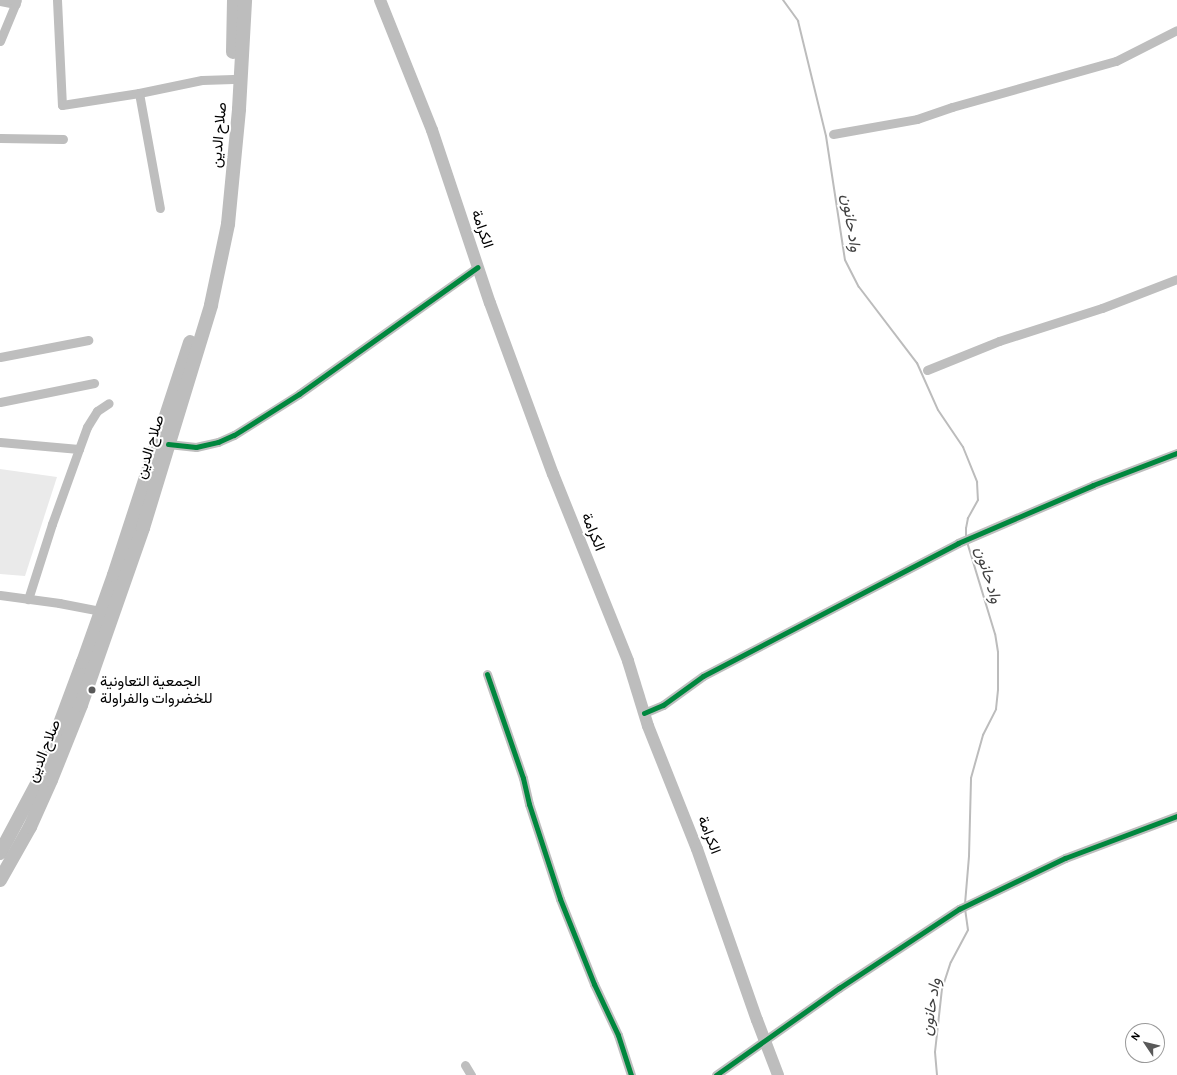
<!DOCTYPE html>
<meta charset="utf-8">
<style>
body{margin:0}
#map{position:relative;width:1177px;height:1075px;overflow:hidden;background:#fff;font-family:"Alegreya Sans",Vazirmatn,sans-serif}
div>[style]{position:absolute}
.green>*{inset:0;background:#eaeaea}
.stream>*{height:2px;margin:-1px;padding:0 1px;transform-origin:1px;border-radius:1px;background:#bcbcbc}
.minor>*{height:9px;margin:-4.5px;padding:0 4.5px;transform-origin:4.5px;border-radius:4.5px;background:#bebebe}
.major>*{height:12px;margin:-6px;padding:0 6px;transform-origin:6px;border-radius:6px;background:#bdbdbd}
.highway>*{height:14px;margin:-7px;padding:0 7px;transform-origin:7px;border-radius:7px;background:#bdbdbd}
.cycleway>*{height:5px;margin:-2.5px;padding:0 2.5px;transform-origin:2.5px;border-radius:2.5px;background:#00873e}
.dots>*{width:11px;height:11px;translate:-50% -50%;box-sizing:border-box;border:2px solid #fff;border-radius:50%}
span{translate:-50% -50%;white-space:nowrap;text-align:center;line-height:1.15;-webkit-text-stroke:4px #fff;paint-order:stroke}
.street-label{font-size:15px;color:#000}
.poi-label{font-size:15px;color:#000}
.left{translate:0 -50%;text-align:left}
.water-label{font-size:16px;color:#414141;font-style:italic}
.north{position:absolute;left:1125px;top:1023px;width:40px;height:40px;box-sizing:border-box;background:#fff;border:1px solid #999;border-radius:50%;rotate:305deg;font-size:11px;font-weight:700;line-height:16px;text-align:center;color:#000}
.north::after{content:'';display:block;margin:auto;width:14px;height:18px;background:#595959;clip-path:polygon(50% 0,100% 100%,50% 72%,0 100%)}
</style>
<div id="map">
<div class="green">
<div style="clip-path:polygon(0 469px,57px 477px,25px 576px,0 574px)"></div>
</div>
<div class="stream">
<div style="left:783px;top:0;width:26px;rotate:54deg"></div>
<div style="left:798px;top:21px;width:118px;rotate:76.3deg"></div>
<div style="left:826px;top:136px;width:125px;rotate:81.3deg"></div>
<div style="left:845px;top:260px;width:30px;rotate:63deg"></div>
<div style="left:859px;top:287px;width:96px;rotate:52.7deg"></div>
<div style="left:917px;top:363px;width:51px;rotate:65.9deg"></div>
<div style="left:938px;top:410px;width:45px;rotate:56deg"></div>
<div style="left:963px;top:447px;width:38px;rotate:68deg"></div>
<div style="left:977px;top:482px;width:18px;rotate:87deg"></div>
<div style="left:978px;top:500px;width:21px;rotate:119deg"></div>
<div style="left:968px;top:518px;width:10px;rotate:101deg"></div>
<div style="left:966px;top:528px;width:8px;rotate:90deg"></div>
<div style="left:965px;top:904px;width:48px;rotate:-85.2deg"></div>
<div style="left:969px;top:856px;width:78px;rotate:-88.5deg"></div>
<div style="left:971px;top:778px;width:45px;rotate:-74.4deg"></div>
<div style="left:983px;top:735px;width:29px;rotate:-63deg"></div>
<div style="left:996px;top:709px;width:19px;rotate:-84deg"></div>
<div style="left:998px;top:690px;width:38px;rotate:-90deg"></div>
<div style="left:998px;top:652px;width:18px;rotate:-99deg"></div>
<div style="left:995px;top:634px;width:96px;rotate:-106.9deg"></div>
<div style="left:937px;top:1075px;width:23px;rotate:-95deg"></div>
<div style="left:935px;top:1052px;width:63px;rotate:-83.7deg"></div>
<div style="left:942px;top:989px;width:28px;rotate:-72deg"></div>
<div style="left:951px;top:962px;width:36px;rotate:-62deg"></div>
<div style="left:968px;top:930px;width:22px;rotate:-98deg"></div>
</div>
<div class="minor">
<div style="left:57px;top:0;width:105px;rotate:87.3deg"></div>
<div style="left:62px;top:105px;width:78px;rotate:-8.9deg"></div>
<div style="left:139px;top:93px;width:64px;rotate:-11.7deg"></div>
<div style="left:202px;top:80px;width:31px;rotate:-2deg"></div>
<div style="left:0;top:1px;width:16px;rotate:11deg"></div>
<div style="left:0;top:41px;width:44px;rotate:-67.5deg"></div>
<div style="left:139px;top:93px;width:117px;rotate:79.7deg"></div>
<div style="left:833px;top:134px;width:85px;rotate:-10.1deg"></div>
<div style="left:917px;top:119px;width:37px;rotate:-19deg"></div>
<div style="left:952px;top:107px;width:170px;rotate:-15.7deg"></div>
<div style="left:1116px;top:61px;width:68px;rotate:-26.9deg"></div>
<div style="left:0;top:138px;width:63px;rotate:0.9deg"></div>
<div style="left:0;top:357px;width:90px;rotate:-10.9deg"></div>
<div style="left:927px;top:370px;width:78px;rotate:-21.9deg"></div>
<div style="left:999px;top:341px;width:108px;rotate:-17.8deg"></div>
<div style="left:1102px;top:308px;width:80px;rotate:-21.1deg"></div>
<div style="left:0;top:402px;width:96px;rotate:-11.4deg"></div>
<div style="left:0;top:442px;width:79px;rotate:5.1deg"></div>
<div style="left:79px;top:449px;width:80px;rotate:109.8deg"></div>
<div style="left:52px;top:524px;width:79px;rotate:107.7deg"></div>
<div style="left:168px;top:444px;width:28px;rotate:6deg"></div>
<div style="left:196px;top:447px;width:23px;rotate:-13deg"></div>
<div style="left:218px;top:442px;width:17px;rotate:-24deg"></div>
<div style="left:234px;top:435px;width:77px;rotate:-32.2deg"></div>
<div style="left:299px;top:394px;width:219px;rotate:-35.4deg"></div>
<div style="left:79px;top:449px;width:23px;rotate:-70deg"></div>
<div style="left:87px;top:427px;width:19px;rotate:-58deg"></div>
<div style="left:97px;top:411px;width:14px;rotate:-34deg"></div>
<div style="left:0;top:595px;width:60px;rotate:7.7deg"></div>
<div style="left:59px;top:603px;width:43px;rotate:10.8deg"></div>
<div style="left:487px;top:674px;width:110px;rotate:70.9deg"></div>
<div style="left:523px;top:778px;width:27px;rotate:77deg"></div>
<div style="left:529px;top:804px;width:100px;rotate:71.9deg"></div>
<div style="left:560px;top:899px;width:92px;rotate:68.2deg"></div>
<div style="left:594px;top:984px;width:56px;rotate:64.8deg"></div>
<div style="left:618px;top:1035px;width:42px;rotate:72deg"></div>
<div style="left:644px;top:713px;width:21px;rotate:-23deg"></div>
<div style="left:663px;top:705px;width:49px;rotate:-35.9deg"></div>
<div style="left:703px;top:676px;width:288px;rotate:-27.5deg"></div>
<div style="left:958px;top:543px;width:147px;rotate:-23.2deg"></div>
<div style="left:1093px;top:485px;width:90px;rotate:-20.9deg"></div>
<div style="left:465px;top:1065px;width:12px;rotate:59deg"></div>
<div style="left:716px;top:1075px;width:151px;rotate:-35.3deg"></div>
<div style="left:839px;top:988px;width:144px;rotate:-33.4deg"></div>
<div style="left:959px;top:909px;width:118px;rotate:-25.7deg"></div>
<div style="left:1065px;top:858px;width:120px;rotate:-20.6deg"></div>
</div>
<div class="major">
<div style="left:380px;top:0;width:140px;rotate:68.2deg"></div>
<div style="left:432px;top:130px;width:182px;rotate:71.5deg"></div>
<div style="left:490px;top:303px;width:182px;rotate:69.8deg"></div>
<div style="left:553px;top:474px;width:201px;rotate:68.1deg"></div>
<div style="left:628px;top:661px;width:68px;rotate:72.9deg"></div>
<div style="left:648px;top:726px;width:132px;rotate:68.3deg"></div>
<div style="left:697px;top:849px;width:181px;rotate:70.7deg"></div>
<div style="left:757px;top:1020px;width:59px;rotate:69.1deg"></div>
</div>
<div class="highway">
<div style="left:233px;top:52px;width:52px;rotate:-88.9deg"></div>
<div style="left:0;top:853px;width:83px;rotate:-61.9deg"></div>
<div style="left:39px;top:780px;width:126px;rotate:-69.6deg"></div>
<div style="left:83px;top:662px;width:92px;rotate:-70.4deg"></div>
<div style="left:114px;top:575px;width:245px;rotate:-71.9deg"></div>
<div style="left:0;top:880px;width:61px;rotate:-60.5deg"></div>
<div style="left:30px;top:827px;width:51px;rotate:-65.9deg"></div>
<div style="left:51px;top:780px;width:81px;rotate:-68.2deg"></div>
<div style="left:81px;top:705px;width:188px;rotate:-70.7deg"></div>
<div style="left:143px;top:528px;width:233px;rotate:-73deg"></div>
<div style="left:211px;top:305px;width:83px;rotate:-78.1deg"></div>
<div style="left:228px;top:224px;width:116px;rotate:-84.5deg"></div>
<div style="left:239px;top:109px;width:109px;rotate:-86.8deg"></div>
</div>
<div class="cycleway">
<div style="left:168px;top:444px;width:28px;rotate:6deg"></div>
<div style="left:196px;top:447px;width:23px;rotate:-13deg"></div>
<div style="left:218px;top:442px;width:17px;rotate:-24deg"></div>
<div style="left:234px;top:435px;width:77px;rotate:-32.2deg"></div>
<div style="left:299px;top:394px;width:219px;rotate:-35.4deg"></div>
<div style="left:487px;top:674px;width:110px;rotate:70.9deg"></div>
<div style="left:523px;top:778px;width:27px;rotate:77deg"></div>
<div style="left:529px;top:804px;width:100px;rotate:71.9deg"></div>
<div style="left:560px;top:899px;width:92px;rotate:68.2deg"></div>
<div style="left:594px;top:984px;width:56px;rotate:64.8deg"></div>
<div style="left:618px;top:1035px;width:42px;rotate:72deg"></div>
<div style="left:644px;top:713px;width:21px;rotate:-23deg"></div>
<div style="left:663px;top:705px;width:49px;rotate:-35.9deg"></div>
<div style="left:703px;top:676px;width:288px;rotate:-27.5deg"></div>
<div style="left:958px;top:543px;width:147px;rotate:-23.2deg"></div>
<div style="left:1093px;top:485px;width:90px;rotate:-20.9deg"></div>
<div style="left:716px;top:1075px;width:151px;rotate:-35.3deg"></div>
<div style="left:839px;top:988px;width:144px;rotate:-33.4deg"></div>
<div style="left:959px;top:909px;width:118px;rotate:-25.7deg"></div>
<div style="left:1065px;top:858px;width:120px;rotate:-20.6deg"></div>
</div>
<div class="dots">
<div style="left:92px;top:690px;background:#595959"></div>
</div>
<div class="street-label">
<span style="left:219px;top:135px;rotate:-85deg">صلاح الدين</span>
<span style="left:482px;top:229px;rotate:71deg">الكرامة</span>
<span style="left:150px;top:447px;rotate:-73deg">صلاح الدين</span>
<span style="left:593px;top:532px;rotate:68deg">الكرامة</span>
<span style="left:44px;top:751px;rotate:-68deg">صلاح الدين</span>
<span style="left:709px;top:835px;rotate:69deg">الكرامة</span>
</div>
<div class="poi-label">
<span class="left" style="left:100px;top:690px">الجمعية التعاونية<br>للخضروات والفراولة</span>
</div>
<div class="water-label">
<span style="left:851px;top:223px;rotate:81deg">واد حانون</span>
<span style="left:988px;top:575px;rotate:73deg">واد حانون</span>
<span style="left:931px;top:1007px;rotate:-81deg">واد حانون</span>
</div>
<div class="north">N</div>
</div>
